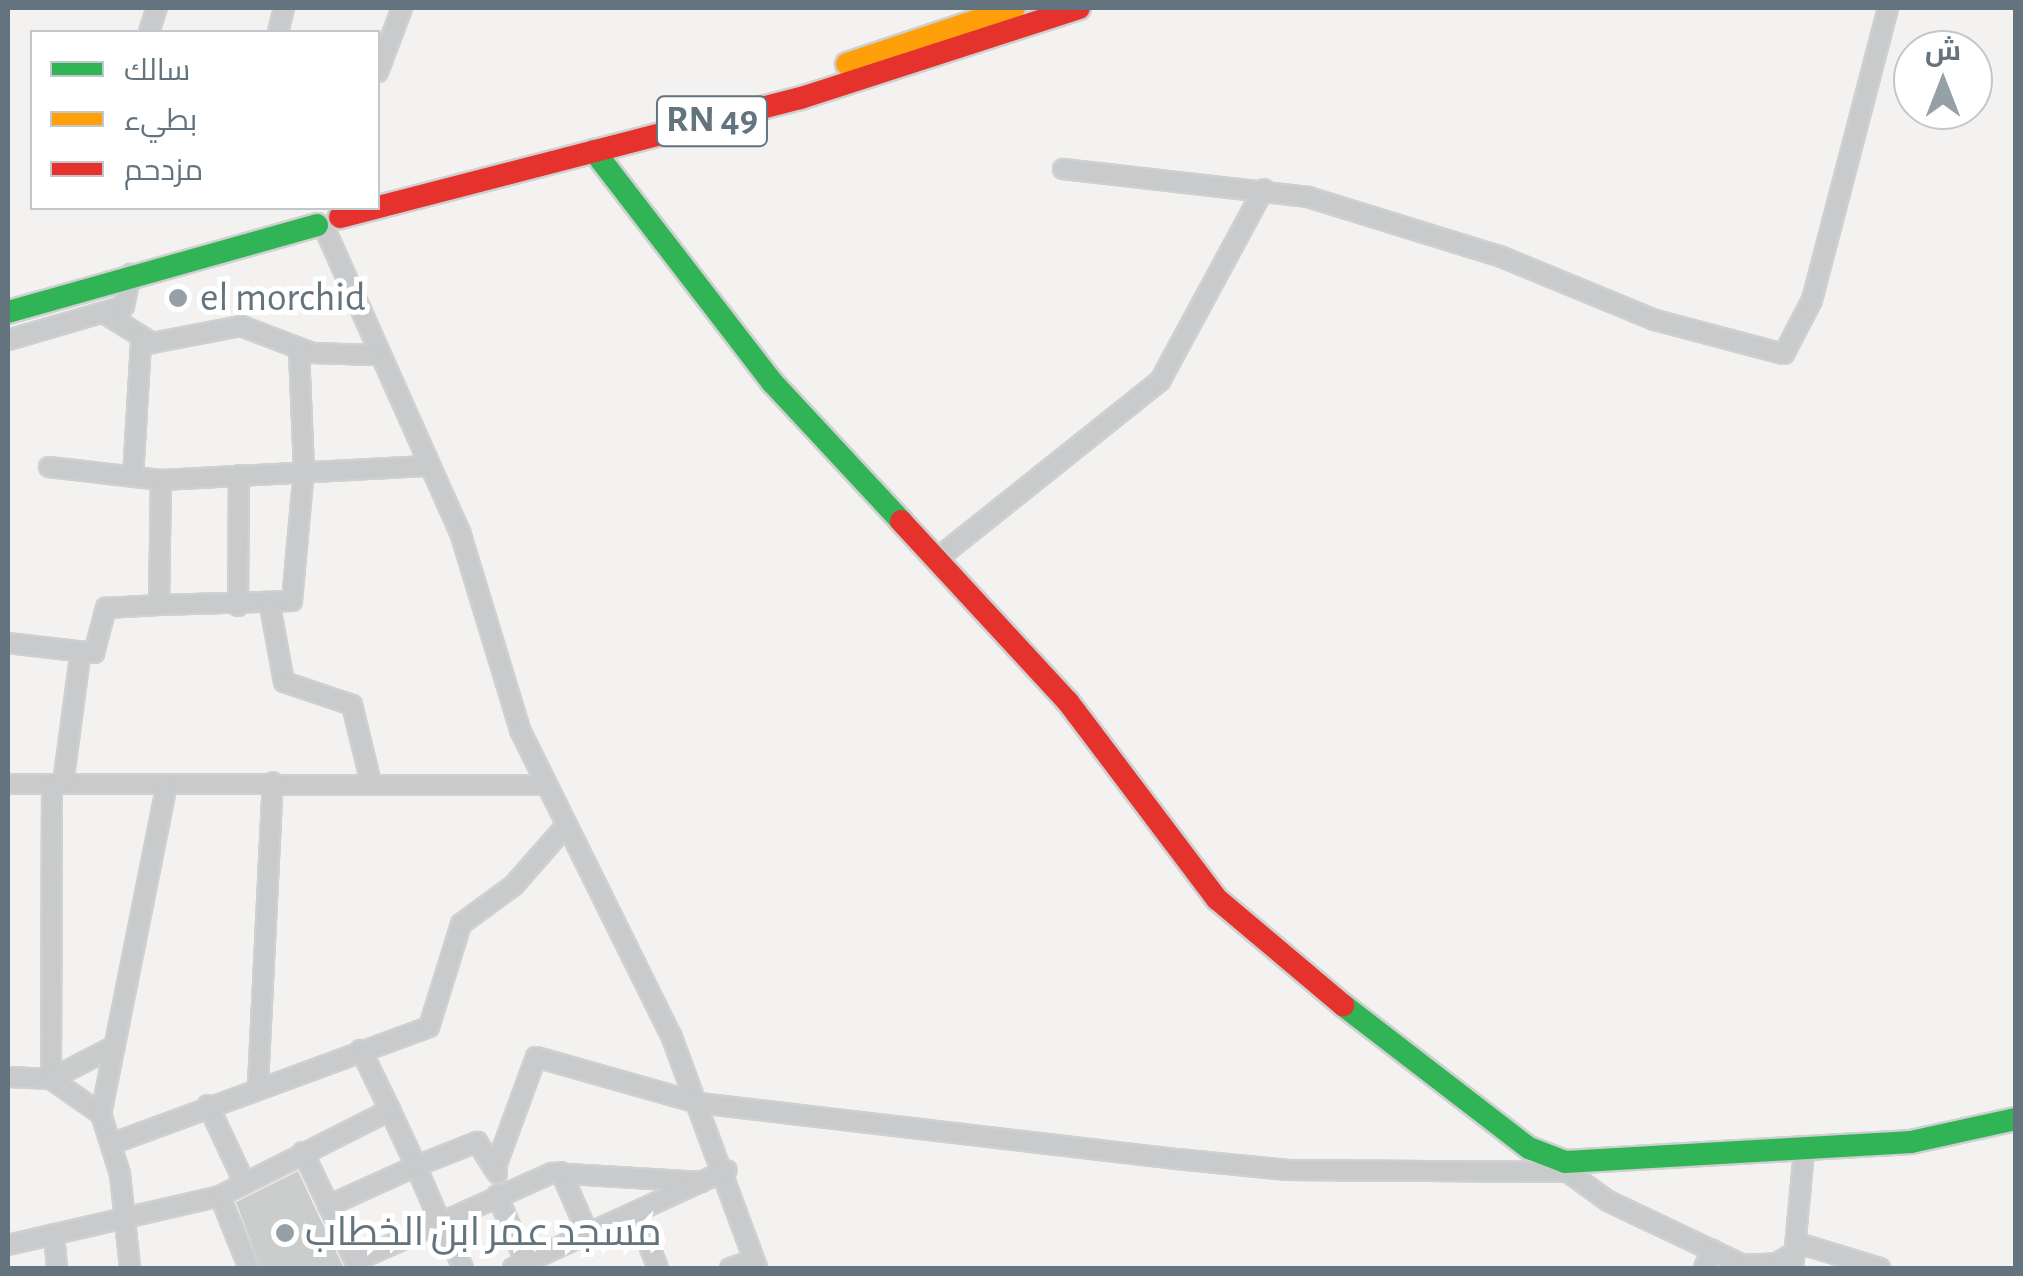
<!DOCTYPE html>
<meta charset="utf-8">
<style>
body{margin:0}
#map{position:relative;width:2023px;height:1276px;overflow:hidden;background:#f3f2f1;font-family:"Alegreya Sans",Cairo,sans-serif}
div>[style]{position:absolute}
.building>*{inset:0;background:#cbcccc}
.roads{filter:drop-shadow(2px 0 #cfd0d0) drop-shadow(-2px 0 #cfd0d0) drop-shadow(0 2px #cfd0d0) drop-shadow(0 -2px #cfd0d0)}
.street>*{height:18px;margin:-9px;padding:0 9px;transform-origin:9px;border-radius:9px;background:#c8cacb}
.fast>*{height:22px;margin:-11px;padding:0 11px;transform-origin:11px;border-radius:11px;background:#30b455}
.slow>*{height:22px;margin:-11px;padding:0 11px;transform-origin:11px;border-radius:11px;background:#ff9f0a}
.jam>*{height:22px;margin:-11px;padding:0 11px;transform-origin:11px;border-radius:11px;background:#e5322d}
.dots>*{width:28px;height:28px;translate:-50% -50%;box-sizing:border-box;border:5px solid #fff;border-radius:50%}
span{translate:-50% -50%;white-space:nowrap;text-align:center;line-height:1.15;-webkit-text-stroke:10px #fff;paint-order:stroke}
.shield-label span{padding:2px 8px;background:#fff;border:2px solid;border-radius:8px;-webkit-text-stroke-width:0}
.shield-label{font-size:38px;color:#64747f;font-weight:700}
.poi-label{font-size:40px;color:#64747f}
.left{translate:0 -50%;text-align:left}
.frame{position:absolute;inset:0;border:10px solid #64747f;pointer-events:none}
.legend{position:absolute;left:30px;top:30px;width:350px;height:180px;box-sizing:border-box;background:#fff;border:2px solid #c1c7cc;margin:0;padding:12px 18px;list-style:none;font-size:30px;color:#64747f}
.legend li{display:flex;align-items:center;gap:20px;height:50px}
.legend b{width:50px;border:2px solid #c1c7cc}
.north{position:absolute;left:1893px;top:30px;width:100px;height:100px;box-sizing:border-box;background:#fff;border:2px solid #c1c7cc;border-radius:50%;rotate:0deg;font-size:28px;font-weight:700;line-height:40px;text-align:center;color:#64747f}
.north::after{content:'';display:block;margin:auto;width:35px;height:45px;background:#96a0a7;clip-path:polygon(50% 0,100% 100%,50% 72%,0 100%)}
</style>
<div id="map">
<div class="building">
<div style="clip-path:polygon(298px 1171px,317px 1212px,344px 1268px,261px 1268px,236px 1202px)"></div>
</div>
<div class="roads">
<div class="street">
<div style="left:149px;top:32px;width:25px;rotate:-72deg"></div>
<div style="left:278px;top:32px;width:25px;rotate:-76deg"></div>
<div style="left:378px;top:72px;width:68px;rotate:-69.4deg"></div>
<div style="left:1063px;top:169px;width:247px;rotate:6.5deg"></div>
<div style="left:1308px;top:197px;width:203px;rotate:17.2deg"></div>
<div style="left:1502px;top:257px;width:165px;rotate:22.4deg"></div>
<div style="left:1655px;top:320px;width:133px;rotate:14.8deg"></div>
<div style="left:1784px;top:354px;width:61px;rotate:-62.6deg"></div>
<div style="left:1812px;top:300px;width:302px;rotate:-75.4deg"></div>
<div style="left:324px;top:227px;width:334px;rotate:66deg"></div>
<div style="left:460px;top:532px;width:207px;rotate:73.1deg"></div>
<div style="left:520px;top:730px;width:340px;rotate:63.7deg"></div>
<div style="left:671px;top:1035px;width:248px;rotate:69.7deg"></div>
<div style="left:104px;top:313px;width:57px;rotate:32deg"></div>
<div style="left:152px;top:343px;width:91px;rotate:-10.8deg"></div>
<div style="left:241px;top:326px;width:76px;rotate:20.8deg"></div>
<div style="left:312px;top:353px;width:63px;rotate:1.8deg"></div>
<div style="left:8px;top:340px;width:121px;rotate:-16.3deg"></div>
<div style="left:124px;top:306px;width:33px;rotate:-78deg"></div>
<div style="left:49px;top:467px;width:113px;rotate:6.6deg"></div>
<div style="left:133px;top:477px;width:136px;rotate:-86.6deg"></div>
<div style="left:938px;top:558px;width:284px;rotate:-38.6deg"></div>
<div style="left:1160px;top:381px;width:218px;rotate:-61.6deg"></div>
<div style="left:159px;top:605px;width:133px;rotate:-1.7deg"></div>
<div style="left:292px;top:601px;width:132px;rotate:-84.8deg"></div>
<div style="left:304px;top:470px;width:120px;rotate:-92.4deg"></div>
<div style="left:238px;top:606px;width:131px;rotate:-89.6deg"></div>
<div style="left:270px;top:606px;width:77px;rotate:79.6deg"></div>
<div style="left:284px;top:682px;width:72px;rotate:18.7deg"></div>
<div style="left:352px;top:705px;width:80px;rotate:76.3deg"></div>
<div style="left:8px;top:643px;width:87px;rotate:6.6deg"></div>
<div style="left:94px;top:653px;width:47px;rotate:-75.1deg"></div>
<div style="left:106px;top:608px;width:53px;rotate:-3.2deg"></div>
<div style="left:159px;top:605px;width:125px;rotate:-89.1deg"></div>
<div style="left:161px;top:480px;width:266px;rotate:-3deg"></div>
<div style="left:8px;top:784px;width:535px;rotate:0.11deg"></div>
<div style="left:52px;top:784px;width:295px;rotate:90.2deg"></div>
<div style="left:51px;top:1079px;width:72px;rotate:-27.3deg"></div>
<div style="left:63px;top:784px;width:129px;rotate:-82.4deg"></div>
<div style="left:8px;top:1077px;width:43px;rotate:2.7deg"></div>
<div style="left:51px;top:1079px;width:61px;rotate:35deg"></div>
<div style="left:101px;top:1114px;width:63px;rotate:72.4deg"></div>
<div style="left:120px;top:1174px;width:95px;rotate:83.9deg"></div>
<div style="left:258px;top:1085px;width:303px;rotate:-87.2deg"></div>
<div style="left:208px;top:1105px;width:85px;rotate:64.9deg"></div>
<div style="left:101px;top:1114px;width:332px;rotate:-78.7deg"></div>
<div style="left:111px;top:1144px;width:339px;rotate:-20.2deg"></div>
<div style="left:429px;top:1027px;width:108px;rotate:-72.7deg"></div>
<div style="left:461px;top:924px;width:66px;rotate:-36.3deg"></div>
<div style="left:514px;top:885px;width:77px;rotate:-48.7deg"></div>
<div style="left:303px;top:1152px;width:128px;rotate:64.6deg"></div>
<div style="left:1561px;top:1167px;width:58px;rotate:35.9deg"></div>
<div style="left:1608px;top:1201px;width:156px;rotate:25.4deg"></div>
<div style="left:495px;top:1169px;width:119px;rotate:-69.9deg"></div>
<div style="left:536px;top:1057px;width:169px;rotate:15.8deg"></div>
<div style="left:699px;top:1103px;width:481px;rotate:6.7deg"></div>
<div style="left:1177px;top:1159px;width:111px;rotate:5.7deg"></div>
<div style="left:1287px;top:1170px;width:281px;rotate:0.4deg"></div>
<div style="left:561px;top:1172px;width:68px;rotate:66.5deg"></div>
<div style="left:497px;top:1195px;width:74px;rotate:66.9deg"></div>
<div style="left:220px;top:1196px;width:78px;rotate:68.1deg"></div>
<div style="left:328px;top:1206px;width:97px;rotate:-24.4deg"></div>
<div style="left:416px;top:1166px;width:62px;rotate:-114.9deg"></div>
<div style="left:636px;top:1212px;width:60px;rotate:68.6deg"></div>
<div style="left:442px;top:1221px;width:51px;rotate:65.9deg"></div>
<div style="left:440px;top:1222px;width:61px;rotate:-113.2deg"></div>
<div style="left:416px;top:1166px;width:66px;rotate:-21.5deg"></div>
<div style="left:477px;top:1142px;width:37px;rotate:57deg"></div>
<div style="left:54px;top:1234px;width:34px;rotate:85deg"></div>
<div style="left:1798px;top:1243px;width:86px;rotate:17deg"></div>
<div style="left:8px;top:1245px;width:218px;rotate:-13deg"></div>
<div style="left:220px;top:1196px;width:191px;rotate:-26.8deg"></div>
<div style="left:390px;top:1110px;width:67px;rotate:-115.8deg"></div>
<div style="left:355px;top:1261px;width:216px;rotate:-24.1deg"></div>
<div style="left:552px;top:1173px;width:150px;rotate:3.4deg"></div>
<div style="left:1742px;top:1265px;width:35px;rotate:-3deg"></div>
<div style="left:1777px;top:1263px;width:23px;rotate:-31deg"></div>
<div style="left:513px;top:1268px;width:235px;rotate:-24.6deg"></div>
<div style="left:730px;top:1268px;width:25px;rotate:-18deg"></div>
<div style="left:1704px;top:1268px;width:20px;rotate:-66deg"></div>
<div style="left:1793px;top:1268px;width:117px;rotate:-84.6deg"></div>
</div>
<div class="fast">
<div style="left:594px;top:151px;width:292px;rotate:52.4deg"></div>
<div style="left:772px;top:382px;width:190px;rotate:47.1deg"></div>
<div style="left:8px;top:312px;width:321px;rotate:-15.7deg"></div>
<div style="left:1343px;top:1005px;width:235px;rotate:37.6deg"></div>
<div style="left:1529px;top:1148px;width:39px;rotate:21deg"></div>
<div style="left:1565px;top:1162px;width:347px;rotate:-3.3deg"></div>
<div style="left:1911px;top:1142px;width:107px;rotate:-12.4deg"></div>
</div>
<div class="slow">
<div style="left:847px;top:64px;width:176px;rotate:-18.5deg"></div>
</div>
<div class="jam">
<div style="left:340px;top:217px;width:476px;rotate:-14.5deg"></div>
<div style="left:801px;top:98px;width:292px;rotate:-17.9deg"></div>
<div style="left:901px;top:521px;width:246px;rotate:47.3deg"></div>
<div style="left:1068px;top:702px;width:247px;rotate:52.9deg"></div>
<div style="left:1217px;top:899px;width:165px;rotate:40.1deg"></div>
</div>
</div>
<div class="dots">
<div style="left:178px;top:298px;background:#96a0a7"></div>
<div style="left:285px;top:1233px;background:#96a0a7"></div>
</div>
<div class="shield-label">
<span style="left:712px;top:121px">RN 49</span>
</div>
<div class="poi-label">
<span class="left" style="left:200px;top:298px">el morchid</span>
<span class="left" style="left:305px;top:1233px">مسجد عمر ابن الخطاب</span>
</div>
<div class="frame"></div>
<ul class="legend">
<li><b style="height:12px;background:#30b455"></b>سالك</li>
<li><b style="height:12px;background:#ff9f0a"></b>بطيء</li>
<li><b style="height:12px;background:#e5322d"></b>مزدحم</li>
</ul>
<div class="north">ش</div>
</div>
